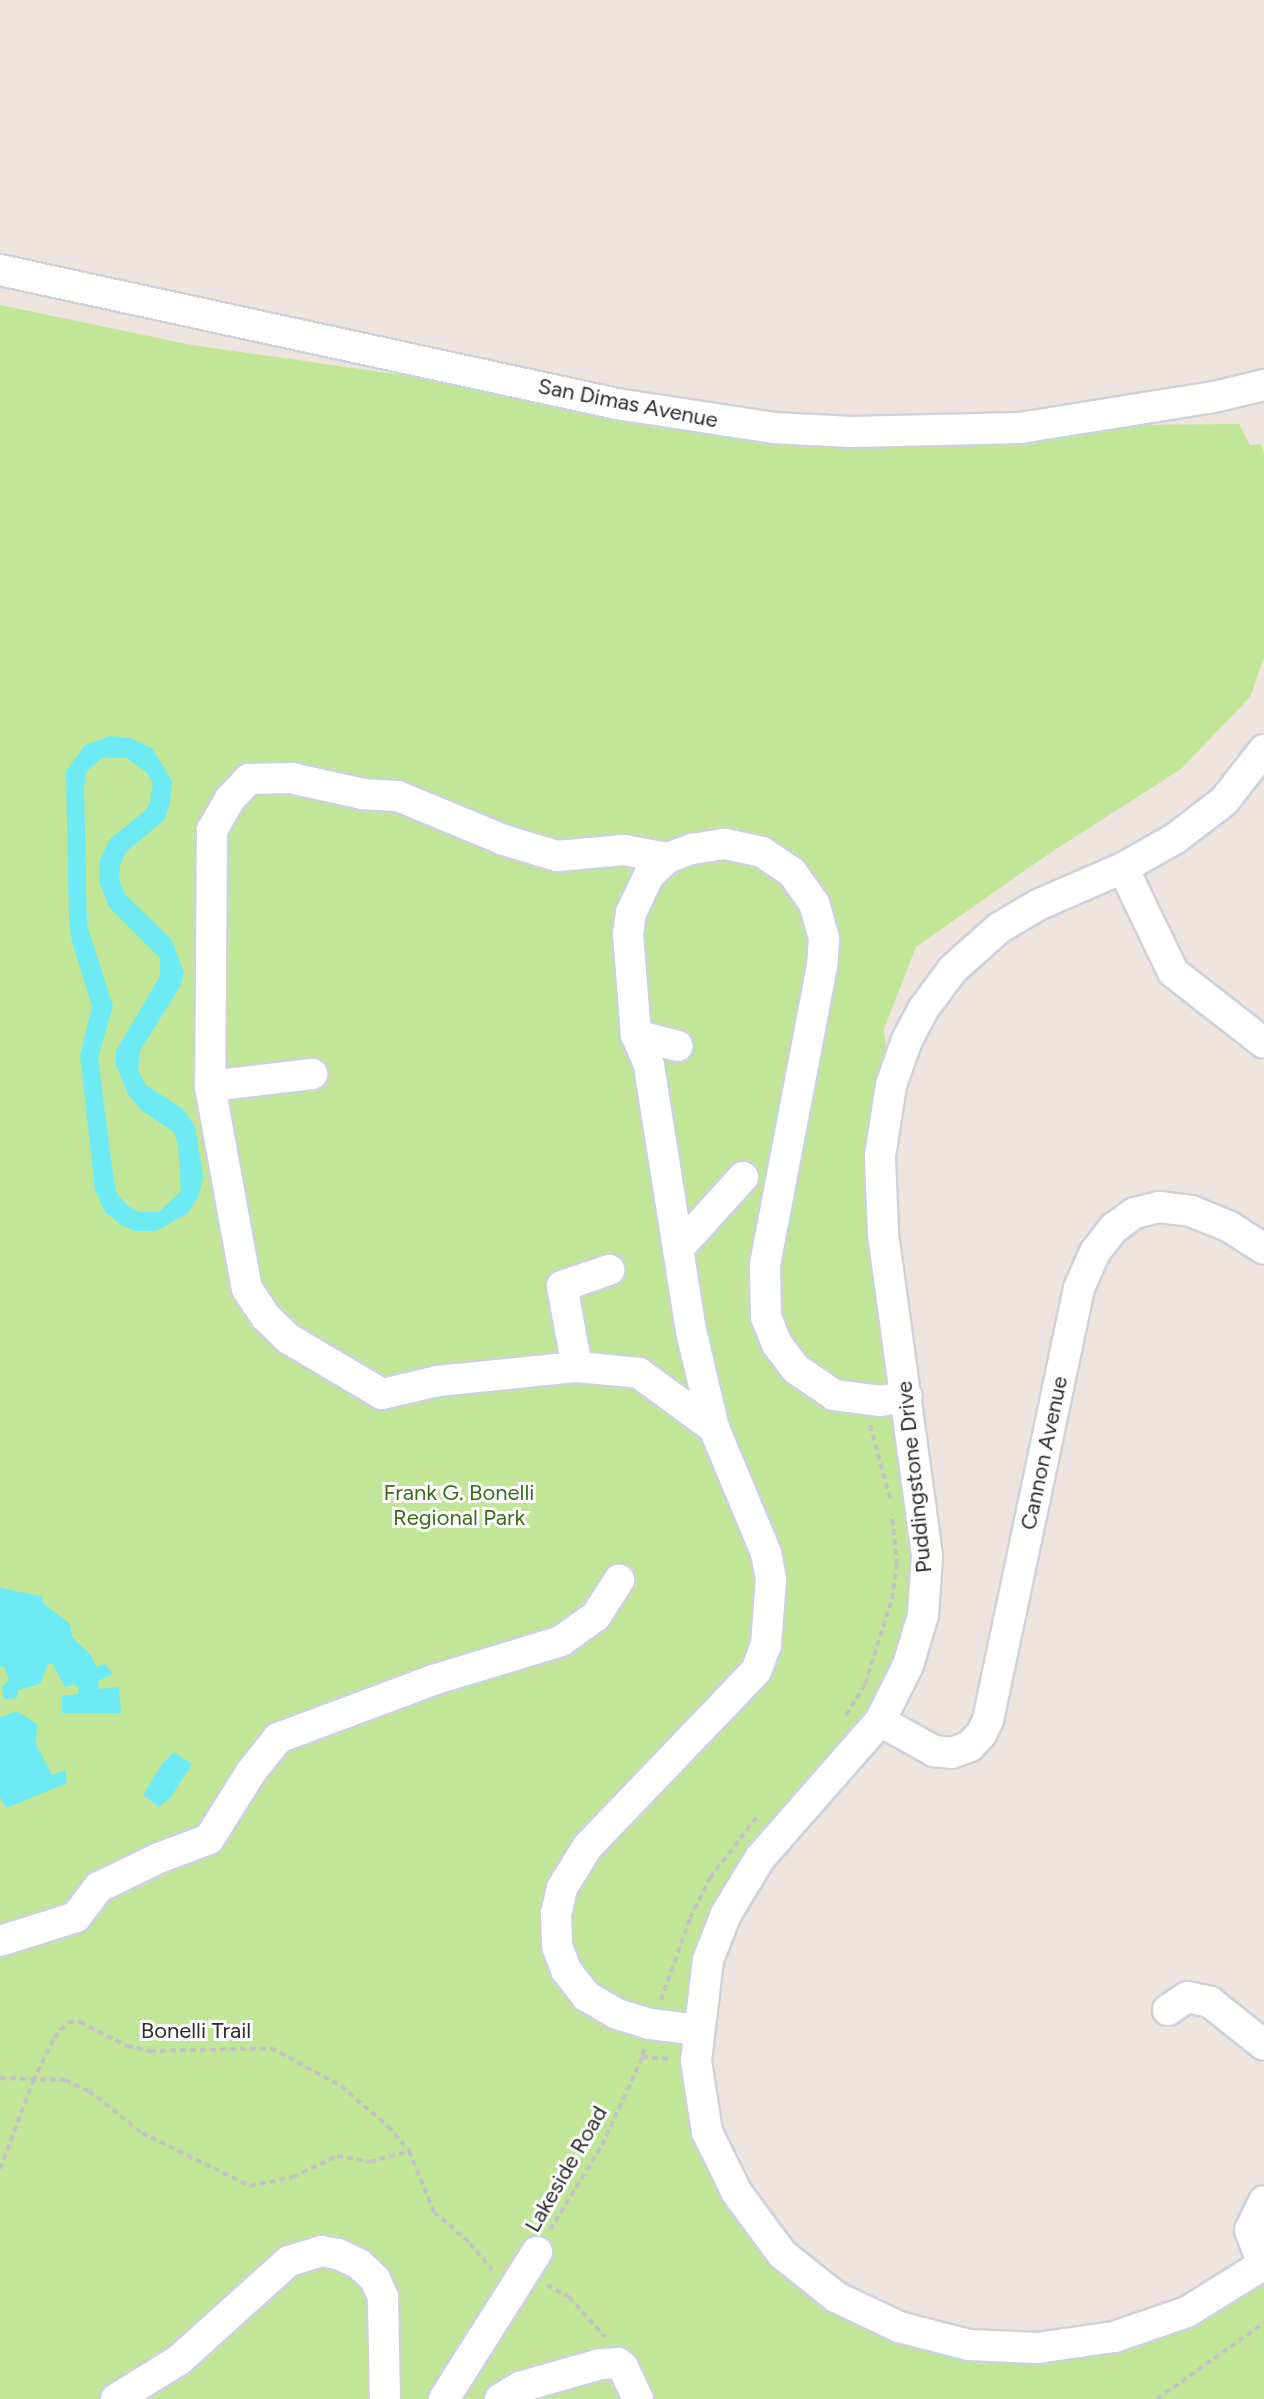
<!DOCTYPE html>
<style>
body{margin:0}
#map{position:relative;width:1264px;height:2399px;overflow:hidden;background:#eee3dd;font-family:Figtree,sans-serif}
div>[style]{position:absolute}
.green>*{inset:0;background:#c2e698}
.water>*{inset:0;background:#6deaf3}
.path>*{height:4px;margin-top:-2px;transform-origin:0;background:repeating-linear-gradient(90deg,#c4c4c4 0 6px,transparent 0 10px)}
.roads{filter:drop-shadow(2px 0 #cbd2dd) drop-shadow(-2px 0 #cbd2dd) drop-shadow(0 2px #cbd2dd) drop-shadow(0 -2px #cbd2dd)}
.minor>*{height:30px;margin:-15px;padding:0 15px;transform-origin:15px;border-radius:15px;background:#fff}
span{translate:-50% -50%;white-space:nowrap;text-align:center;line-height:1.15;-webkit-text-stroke:6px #fff;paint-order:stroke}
.street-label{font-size:22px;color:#2b2b2b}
.park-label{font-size:22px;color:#3a6c18}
</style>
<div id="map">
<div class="green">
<div style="clip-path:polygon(0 305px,192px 345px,773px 428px,1239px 424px,1250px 445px,1261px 444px,1264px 454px,1264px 658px,1250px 697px,1181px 769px,1047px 855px,916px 947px,884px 1029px,891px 1085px,880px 1156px,927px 1556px,908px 1665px,760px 1858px,701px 2005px,707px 2132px,782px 2254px,899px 2327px,1114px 2337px,1264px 2264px,1264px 2399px,0 2399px)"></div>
</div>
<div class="water">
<div style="clip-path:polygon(evenodd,110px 736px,130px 738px,152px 748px,172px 781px,170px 804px,164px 820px,126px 852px,120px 865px,119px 880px,125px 894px,171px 939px,184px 972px,181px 985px,140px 1051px,138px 1070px,146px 1085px,183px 1109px,195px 1127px,203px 1176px,199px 1195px,188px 1213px,156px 1231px,135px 1231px,121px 1225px,105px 1212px,95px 1190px,80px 1056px,92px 1006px,72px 942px,69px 919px,66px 771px,85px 745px,110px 736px,102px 758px,127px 758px,147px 773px,153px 783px,150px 803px,145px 811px,110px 839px,100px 860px,99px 881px,109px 907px,160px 958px,160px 976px,116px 1051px,116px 1065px,128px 1094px,141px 1110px,174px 1132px,178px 1145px,181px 1191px,159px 1212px,139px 1212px,128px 1206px,116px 1192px,112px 1167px,98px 1058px,113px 1006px,87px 925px,84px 788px,86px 772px,102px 758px)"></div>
<div style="clip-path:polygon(0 1588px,42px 1596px,43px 1603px,70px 1624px,72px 1637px,91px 1655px,96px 1667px,105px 1664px,113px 1674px,98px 1681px,99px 1689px,119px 1687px,121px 1713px,62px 1713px,62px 1696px,78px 1694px,79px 1690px,75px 1684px,65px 1687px,52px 1663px,48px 1664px,40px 1684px,18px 1690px,17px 1698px,4px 1699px,2px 1687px,9px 1680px,4px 1666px,0 1667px)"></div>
<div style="clip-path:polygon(17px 1711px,37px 1724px,36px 1744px,52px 1775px,65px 1770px,67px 1783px,6px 1808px,0 1797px,0 1717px)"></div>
<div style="clip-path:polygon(174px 1752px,192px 1764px,171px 1797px,159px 1807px,143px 1795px,162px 1764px)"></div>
</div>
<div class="path">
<div style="left:870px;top:1425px;width:76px;rotate:74.7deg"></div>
<div style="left:846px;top:1715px;width:36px;rotate:-58deg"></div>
<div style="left:865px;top:1684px;width:89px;rotate:-72.4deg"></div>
<div style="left:892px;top:1599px;width:34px;rotate:-82deg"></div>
<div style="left:897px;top:1565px;width:51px;rotate:-95.6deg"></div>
<div style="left:661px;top:2000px;width:87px;rotate:-70.5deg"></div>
<div style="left:690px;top:1918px;width:45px;rotate:-63.4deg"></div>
<div style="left:710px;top:1878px;width:76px;rotate:-52.5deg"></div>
<div style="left:644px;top:2049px;width:8px;rotate:104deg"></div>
<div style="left:642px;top:2057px;width:28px;rotate:4deg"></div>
<div style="left:0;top:2078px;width:65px;rotate:1.8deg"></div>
<div style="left:65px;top:2080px;width:26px;rotate:25deg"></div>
<div style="left:89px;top:2091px;width:68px;rotate:38.4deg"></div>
<div style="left:142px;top:2133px;width:120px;rotate:26.1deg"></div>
<div style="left:250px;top:2186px;width:44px;rotate:-11.8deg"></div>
<div style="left:293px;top:2177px;width:49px;rotate:-25.5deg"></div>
<div style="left:337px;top:2156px;width:34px;rotate:10deg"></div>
<div style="left:370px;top:2162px;width:41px;rotate:-15.8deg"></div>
<div style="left:0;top:2169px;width:94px;rotate:-69.4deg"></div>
<div style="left:33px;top:2081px;width:48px;rotate:-64deg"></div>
<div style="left:54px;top:2038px;width:21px;rotate:-49deg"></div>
<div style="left:68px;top:2022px;width:12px"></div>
<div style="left:80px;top:2022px;width:53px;rotate:27.1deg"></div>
<div style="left:127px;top:2046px;width:24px;rotate:12deg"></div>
<div style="left:150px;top:2051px;width:121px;rotate:-1.4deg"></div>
<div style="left:271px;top:2048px;width:80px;rotate:28.5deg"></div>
<div style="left:341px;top:2086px;width:62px;rotate:40.4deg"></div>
<div style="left:388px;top:2126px;width:33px;rotate:50deg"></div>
<div style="left:409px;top:2151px;width:66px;rotate:67.7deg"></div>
<div style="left:434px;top:2212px;width:48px;rotate:40.7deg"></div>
<div style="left:470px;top:2243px;width:35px;rotate:50deg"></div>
<div style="left:550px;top:2230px;width:100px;rotate:-58.5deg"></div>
<div style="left:602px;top:2145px;width:96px;rotate:-65.3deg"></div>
<div style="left:547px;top:2285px;width:25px;rotate:29deg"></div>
<div style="left:569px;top:2297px;width:54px;rotate:48deg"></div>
<div style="left:1157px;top:2399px;width:131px;rotate:-35.4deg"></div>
</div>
<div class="roads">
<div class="minor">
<div style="left:0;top:270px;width:631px;rotate:12.25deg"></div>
<div style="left:617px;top:404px;width:158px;rotate:8.7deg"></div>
<div style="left:773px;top:428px;width:79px;rotate:2.9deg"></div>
<div style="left:852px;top:432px;width:168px;rotate:-1.4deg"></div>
<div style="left:1020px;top:428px;width:196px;rotate:-9.1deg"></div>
<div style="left:1214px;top:397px;width:51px;rotate:-13.5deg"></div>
<div style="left:1264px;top:750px;width:65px;rotate:128.1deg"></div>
<div style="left:1224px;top:801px;width:61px;rotate:142.4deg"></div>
<div style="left:1176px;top:838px;width:61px;rotate:150.5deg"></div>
<div style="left:1123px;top:868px;width:93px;rotate:156.5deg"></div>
<div style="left:1038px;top:905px;width:45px;rotate:149.5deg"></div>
<div style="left:999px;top:928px;width:62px;rotate:138.3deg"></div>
<div style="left:953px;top:969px;width:49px;rotate:126.6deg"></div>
<div style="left:924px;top:1008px;width:36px;rotate:118deg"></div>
<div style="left:907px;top:1040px;width:48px;rotate:109.6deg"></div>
<div style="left:891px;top:1085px;width:72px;rotate:98.8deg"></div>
<div style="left:880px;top:1156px;width:78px;rotate:87.8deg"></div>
<div style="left:883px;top:1234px;width:325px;rotate:82.2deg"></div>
<div style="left:927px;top:1556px;width:59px;rotate:93.9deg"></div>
<div style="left:923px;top:1615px;width:52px;rotate:106.7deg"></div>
<div style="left:908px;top:1665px;width:63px;rotate:116.6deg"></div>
<div style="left:880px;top:1721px;width:182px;rotate:131.2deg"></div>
<div style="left:760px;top:1858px;width:66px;rotate:121.3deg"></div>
<div style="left:726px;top:1914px;width:49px;rotate:111.4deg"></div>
<div style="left:708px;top:1960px;width:102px;rotate:96.8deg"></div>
<div style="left:696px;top:2061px;width:72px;rotate:81.2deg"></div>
<div style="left:707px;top:2132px;width:68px;rotate:63.8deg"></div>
<div style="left:737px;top:2193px;width:76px;rotate:53.6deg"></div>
<div style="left:782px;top:2254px;width:69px;rotate:38.5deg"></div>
<div style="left:836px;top:2297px;width:70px;rotate:25.5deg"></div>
<div style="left:899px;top:2327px;width:72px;rotate:14.4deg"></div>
<div style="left:969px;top:2345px;width:68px;rotate:2.5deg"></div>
<div style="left:1037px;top:2348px;width:78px;rotate:-8.1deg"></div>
<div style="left:1114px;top:2337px;width:77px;rotate:-18.9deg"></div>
<div style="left:1187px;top:2312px;width:91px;rotate:-31.9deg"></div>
<div style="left:667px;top:858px;width:44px;rotate:-169.5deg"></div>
<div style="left:624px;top:850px;width:67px;rotate:174.9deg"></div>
<div style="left:557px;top:856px;width:55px;rotate:-163.2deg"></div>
<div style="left:504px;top:840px;width:115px;rotate:-157.5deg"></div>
<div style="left:398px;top:796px;width:35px;rotate:-177deg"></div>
<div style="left:363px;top:794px;width:74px;rotate:-167.5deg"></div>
<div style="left:291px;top:778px;width:42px;rotate:178.6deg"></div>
<div style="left:249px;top:779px;width:28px;rotate:134deg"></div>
<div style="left:230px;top:799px;width:36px;rotate:120deg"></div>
<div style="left:212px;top:830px;width:256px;rotate:90.4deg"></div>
<div style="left:210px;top:1086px;width:206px;rotate:79.7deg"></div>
<div style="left:247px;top:1289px;width:34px;rotate:56deg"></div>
<div style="left:266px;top:1317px;width:32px;rotate:44deg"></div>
<div style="left:289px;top:1339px;width:108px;rotate:30.6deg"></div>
<div style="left:382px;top:1394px;width:57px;rotate:-13.1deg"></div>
<div style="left:438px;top:1381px;width:140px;rotate:-5.8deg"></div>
<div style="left:577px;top:1367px;width:62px;rotate:5.5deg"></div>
<div style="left:639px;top:1373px;width:93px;rotate:36.3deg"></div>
<div style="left:714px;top:1428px;width:135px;rotate:67.4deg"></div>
<div style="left:766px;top:1553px;width:26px;rotate:79deg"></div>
<div style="left:771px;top:1579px;width:66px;rotate:94.3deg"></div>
<div style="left:766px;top:1645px;width:28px;rotate:111deg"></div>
<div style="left:756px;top:1671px;width:243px;rotate:133.8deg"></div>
<div style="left:588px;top:1846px;width:49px;rotate:121.8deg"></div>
<div style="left:562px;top:1888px;width:27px;rotate:103deg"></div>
<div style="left:556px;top:1914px;width:32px;rotate:88deg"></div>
<div style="left:557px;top:1946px;width:26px;rotate:69deg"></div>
<div style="left:566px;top:1970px;width:33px;rotate:52deg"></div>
<div style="left:586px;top:1996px;width:36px;rotate:30deg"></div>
<div style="left:617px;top:2014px;width:34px;rotate:17deg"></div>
<div style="left:650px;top:2024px;width:49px;rotate:7deg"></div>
<div style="left:1123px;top:868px;width:115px;rotate:64.3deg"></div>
<div style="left:1173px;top:972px;width:115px;rotate:38deg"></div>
<div style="left:636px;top:1035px;width:43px;rotate:14.7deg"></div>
<div style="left:210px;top:1086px;width:103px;rotate:-6.7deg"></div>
<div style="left:678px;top:1249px;width:97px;rotate:-47.9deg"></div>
<div style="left:577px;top:1367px;width:82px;rotate:-100.5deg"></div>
<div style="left:562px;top:1286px;width:50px;rotate:-18.8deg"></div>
<div style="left:714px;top:1428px;width:100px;rotate:-103.3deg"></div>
<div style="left:691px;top:1331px;width:269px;rotate:-99deg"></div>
<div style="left:649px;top:1065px;width:33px;rotate:-113deg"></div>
<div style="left:636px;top:1035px;width:101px;rotate:-94.5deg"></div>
<div style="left:628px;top:934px;width:21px;rotate:-82deg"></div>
<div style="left:631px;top:913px;width:42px;rotate:-64.7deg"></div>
<div style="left:649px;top:875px;width:25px;rotate:-43deg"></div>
<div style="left:667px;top:858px;width:27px;rotate:-20deg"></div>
<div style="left:692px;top:849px;width:33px;rotate:-9deg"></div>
<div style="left:725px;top:844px;width:38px;rotate:12deg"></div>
<div style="left:762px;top:852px;width:36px;rotate:34deg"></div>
<div style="left:792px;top:872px;width:38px;rotate:55deg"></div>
<div style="left:814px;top:903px;width:37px;rotate:74deg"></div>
<div style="left:824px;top:939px;width:27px;rotate:94deg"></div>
<div style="left:822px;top:966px;width:304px;rotate:100.8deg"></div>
<div style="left:765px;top:1265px;width:52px;rotate:88.9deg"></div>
<div style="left:766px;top:1317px;width:29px;rotate:68deg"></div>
<div style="left:777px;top:1344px;width:31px;rotate:53deg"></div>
<div style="left:796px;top:1369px;width:46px;rotate:34.4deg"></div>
<div style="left:834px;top:1395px;width:46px;rotate:7.4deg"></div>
<div style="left:880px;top:1401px;width:27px;rotate:-10deg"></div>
<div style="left:880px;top:1721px;width:62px;rotate:29.1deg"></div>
<div style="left:934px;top:1751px;width:18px;rotate:6deg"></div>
<div style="left:952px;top:1753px;width:19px;rotate:-21deg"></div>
<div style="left:970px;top:1746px;width:16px;rotate:-47deg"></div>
<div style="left:981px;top:1734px;width:16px;rotate:-63deg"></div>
<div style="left:988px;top:1720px;width:441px;rotate:-78.1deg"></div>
<div style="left:1079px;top:1288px;width:39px;rotate:-66deg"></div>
<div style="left:1095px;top:1252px;width:31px;rotate:-52deg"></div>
<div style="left:1114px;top:1228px;width:26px;rotate:-36deg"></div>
<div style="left:1135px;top:1213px;width:25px;rotate:-14deg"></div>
<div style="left:1159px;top:1207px;width:32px;rotate:7deg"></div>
<div style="left:1191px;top:1211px;width:42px;rotate:22.3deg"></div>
<div style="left:1230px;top:1227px;width:40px;rotate:32.9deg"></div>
<div style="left:0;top:1941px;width:80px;rotate:-17.5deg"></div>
<div style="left:76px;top:1917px;width:38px;rotate:-53deg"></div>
<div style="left:99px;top:1887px;width:67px;rotate:-25.8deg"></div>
<div style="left:159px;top:1858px;width:53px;rotate:-20.8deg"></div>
<div style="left:209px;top:1839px;width:79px;rotate:-57.9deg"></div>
<div style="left:251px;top:1772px;width:43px;rotate:-51.5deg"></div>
<div style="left:278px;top:1738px;width:165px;rotate:-20.5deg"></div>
<div style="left:433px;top:1680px;width:134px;rotate:-16.9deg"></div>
<div style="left:561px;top:1641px;width:43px;rotate:-35.5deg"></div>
<div style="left:596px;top:1616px;width:43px;rotate:-57.4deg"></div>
<div style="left:1168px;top:2010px;width:23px;rotate:-34deg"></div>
<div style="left:1187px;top:1997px;width:24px;rotate:12deg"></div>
<div style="left:1210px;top:2002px;width:69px;rotate:38.5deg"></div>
<div style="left:1263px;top:2264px;width:36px;rotate:-111deg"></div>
<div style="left:1250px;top:2230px;width:32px;rotate:-64deg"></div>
<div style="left:116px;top:2399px;width:74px;rotate:-31.8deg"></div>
<div style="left:179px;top:2360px;width:148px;rotate:-42deg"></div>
<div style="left:289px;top:2261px;width:34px;rotate:-17deg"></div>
<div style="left:321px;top:2251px;width:17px;rotate:10deg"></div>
<div style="left:338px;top:2254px;width:23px;rotate:25deg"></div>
<div style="left:359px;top:2264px;width:22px;rotate:43deg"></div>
<div style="left:375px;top:2279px;width:20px;rotate:66deg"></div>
<div style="left:383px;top:2297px;width:102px;rotate:88.9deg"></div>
<div style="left:444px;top:2399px;width:174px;rotate:-57.7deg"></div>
<div style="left:500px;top:2399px;width:23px;rotate:-31deg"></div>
<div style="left:520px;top:2387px;width:84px;rotate:-15.9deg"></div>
<div style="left:601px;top:2364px;width:17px;rotate:-3deg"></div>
<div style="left:618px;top:2363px;width:6px;rotate:39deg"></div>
<div style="left:623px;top:2367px;width:35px;rotate:65deg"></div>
</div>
</div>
<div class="street-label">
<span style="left:628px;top:403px;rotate:11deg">San Dimas Avenue</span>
<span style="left:1044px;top:1453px;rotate:-78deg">Cannon Avenue</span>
<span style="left:914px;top:1477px;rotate:-96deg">Puddingstone Drive</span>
<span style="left:196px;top:2031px">Bonelli Trail</span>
<span style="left:566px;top:2169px;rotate:-60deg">Lakeside Road</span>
</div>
<div class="park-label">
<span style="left:459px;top:1505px">Frank G. Bonelli<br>Regional Park</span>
</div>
</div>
